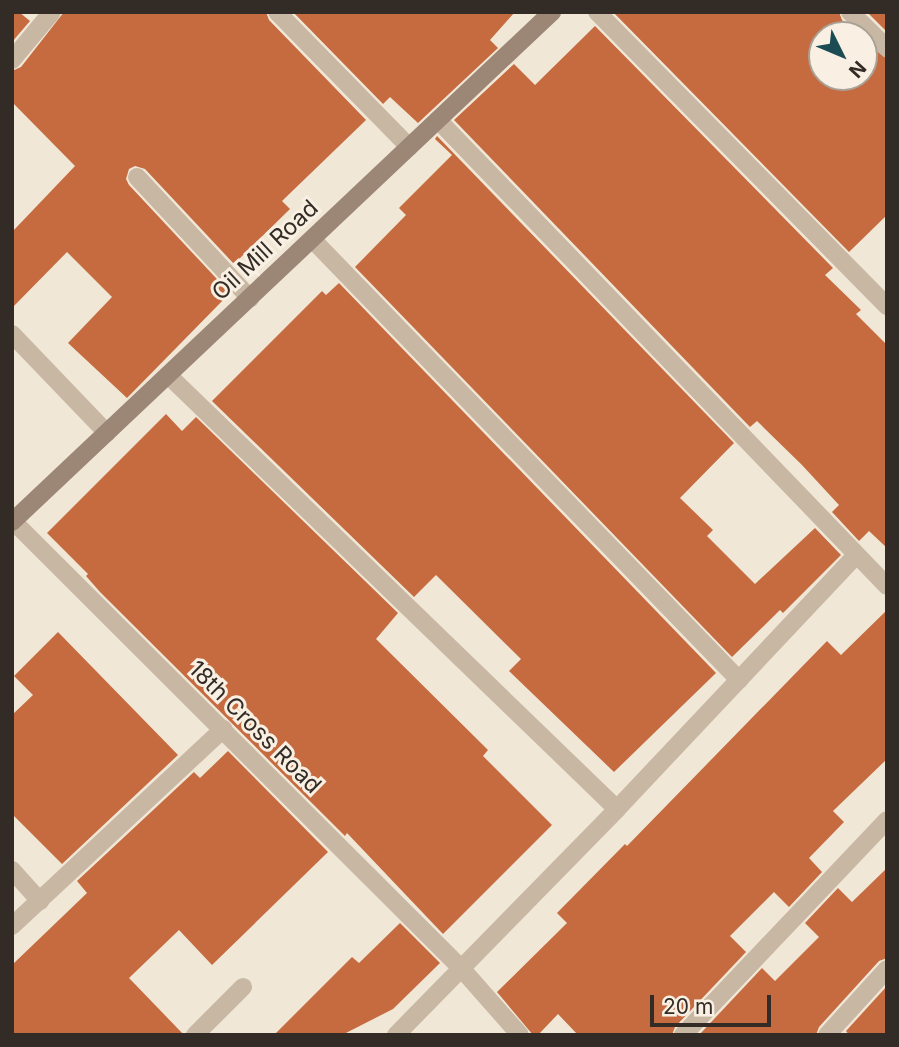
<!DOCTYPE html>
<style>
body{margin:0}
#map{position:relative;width:899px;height:1047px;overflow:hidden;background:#f1e7d7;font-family:Inter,sans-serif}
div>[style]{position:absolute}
.building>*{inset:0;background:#c66b3f}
.street>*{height:18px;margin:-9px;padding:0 9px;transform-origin:9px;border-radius:9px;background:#c8b7a3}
.secondary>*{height:18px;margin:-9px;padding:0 9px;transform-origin:9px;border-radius:9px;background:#9c8675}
span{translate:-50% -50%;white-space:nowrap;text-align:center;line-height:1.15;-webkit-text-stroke:6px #f9f0e3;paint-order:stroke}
.street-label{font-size:23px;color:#332b25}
.frame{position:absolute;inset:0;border:14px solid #332b25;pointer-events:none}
.north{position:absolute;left:808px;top:21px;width:70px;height:70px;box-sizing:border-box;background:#f9f0e3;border:2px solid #aaa197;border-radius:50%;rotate:133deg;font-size:19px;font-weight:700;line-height:28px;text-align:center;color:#332b25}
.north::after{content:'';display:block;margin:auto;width:24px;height:32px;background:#1b4c54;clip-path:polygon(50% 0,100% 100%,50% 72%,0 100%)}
.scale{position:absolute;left:650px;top:995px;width:121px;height:32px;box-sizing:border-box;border:4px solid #332b25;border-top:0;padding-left:9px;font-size:21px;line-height:24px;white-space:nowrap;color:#332b25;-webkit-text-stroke:5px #f9f0e3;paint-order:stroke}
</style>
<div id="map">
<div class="building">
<div style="clip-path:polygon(12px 12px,19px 12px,30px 21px,12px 42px)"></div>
<div style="clip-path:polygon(64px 12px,266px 12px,269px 20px,366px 120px,282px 201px,290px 209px,234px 264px,145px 169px,135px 166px,129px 169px,126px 179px,129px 185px,230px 293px,127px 398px,68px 343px,112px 297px,67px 252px,12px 308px,12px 232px,75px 166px,12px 102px,12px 71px,21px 67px)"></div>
<div style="clip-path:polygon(293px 12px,515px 12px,490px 40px,498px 48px,418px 123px,390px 97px,383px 104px)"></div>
<div style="clip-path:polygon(613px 12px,839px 12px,842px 20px,857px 35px,822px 35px,822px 77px,864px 77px,864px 41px,887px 59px,887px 215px,849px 252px)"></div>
<div style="clip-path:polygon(867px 12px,887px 12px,887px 32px)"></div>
<div style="clip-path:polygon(595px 26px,833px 268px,825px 275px,861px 310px,856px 314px,887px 345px,887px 548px,869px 531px,859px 541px,832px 512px,839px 505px,802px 465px,757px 421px,750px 427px,454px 120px,514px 64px,535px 85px)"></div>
<div style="clip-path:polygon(437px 136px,734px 443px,680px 498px,713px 530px,707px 536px,755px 584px,815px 528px,841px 555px,783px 613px,780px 610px,732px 657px,355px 267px,406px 215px,399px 208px,452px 155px,435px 139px)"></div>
<div style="clip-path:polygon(339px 283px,716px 673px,614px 772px,509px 671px,521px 659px,436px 575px,414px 597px,212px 401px,322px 291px,326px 295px)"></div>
<div style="clip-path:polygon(166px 414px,182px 431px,196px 417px,398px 613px,376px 639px,488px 750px,483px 756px,552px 825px,443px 934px,347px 833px,345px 836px,100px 592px,86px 576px,88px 574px,47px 533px)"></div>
<div style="clip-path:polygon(887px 610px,887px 759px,833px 811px,844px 822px,809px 858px,822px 872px,789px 907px,774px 892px,730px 936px,746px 952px,675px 1027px,672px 1035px,578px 1035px,558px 1014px,538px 1035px,533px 1035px,497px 992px,567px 923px,557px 913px,625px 844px,627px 846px,827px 641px,841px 655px)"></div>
<div style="clip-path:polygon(58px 632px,178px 755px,62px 864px,12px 814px,12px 715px,33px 695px,14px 676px)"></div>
<div style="clip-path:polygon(228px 751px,328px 852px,212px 965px,179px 930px,129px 978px,184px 1035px,12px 1035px,12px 965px,87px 893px,77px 881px,194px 772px,200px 778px)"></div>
<div style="clip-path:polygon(887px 868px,887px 958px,879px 961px,819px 1027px,816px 1035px,699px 1035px,762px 968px,775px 981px,819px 937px,805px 923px,838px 888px,852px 902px)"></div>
<div style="clip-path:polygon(400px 923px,440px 963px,393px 1009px,342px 1035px,274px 1035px,352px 957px,359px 963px)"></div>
<div style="clip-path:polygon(887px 986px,887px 1035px,849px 1035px,846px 1031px)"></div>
</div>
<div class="street">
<div style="left:277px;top:12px;width:189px;rotate:45.6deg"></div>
<div style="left:597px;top:12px;width:413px;rotate:45.4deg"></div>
<div style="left:850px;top:12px;width:52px;rotate:44.2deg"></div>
<div style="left:12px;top:60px;width:62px;rotate:-50.2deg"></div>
<div style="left:438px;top:120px;width:647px;rotate:46.06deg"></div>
<div style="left:137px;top:177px;width:166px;rotate:47deg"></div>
<div style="left:312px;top:239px;width:614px;rotate:45.92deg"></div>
<div style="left:12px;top:334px;width:137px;rotate:46.2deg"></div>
<div style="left:168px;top:375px;width:624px;rotate:44.03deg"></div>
<div style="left:13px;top:521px;width:633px;rotate:44.94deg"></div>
<div style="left:461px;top:968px;width:89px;rotate:48.6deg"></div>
<div style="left:12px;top:870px;width:42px;rotate:47.9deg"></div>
<div style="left:12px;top:926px;width:289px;rotate:-43deg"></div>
<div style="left:195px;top:1035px;width:68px;rotate:-45deg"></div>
<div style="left:396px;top:1035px;width:316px;rotate:-45.6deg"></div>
<div style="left:617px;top:809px;width:349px;rotate:-46.7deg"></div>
<div style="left:683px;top:1035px;width:296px;rotate:-46.5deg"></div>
<div style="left:827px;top:1035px;width:89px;rotate:-47.7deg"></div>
</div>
<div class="secondary">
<div style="left:12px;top:522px;width:743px;rotate:-43.36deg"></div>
</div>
<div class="street-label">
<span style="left:265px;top:250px;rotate:-43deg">Oil Mill Road</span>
<span style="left:255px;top:727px;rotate:45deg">18th Cross Road</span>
</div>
<div class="frame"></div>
<div class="north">N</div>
<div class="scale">20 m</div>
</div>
